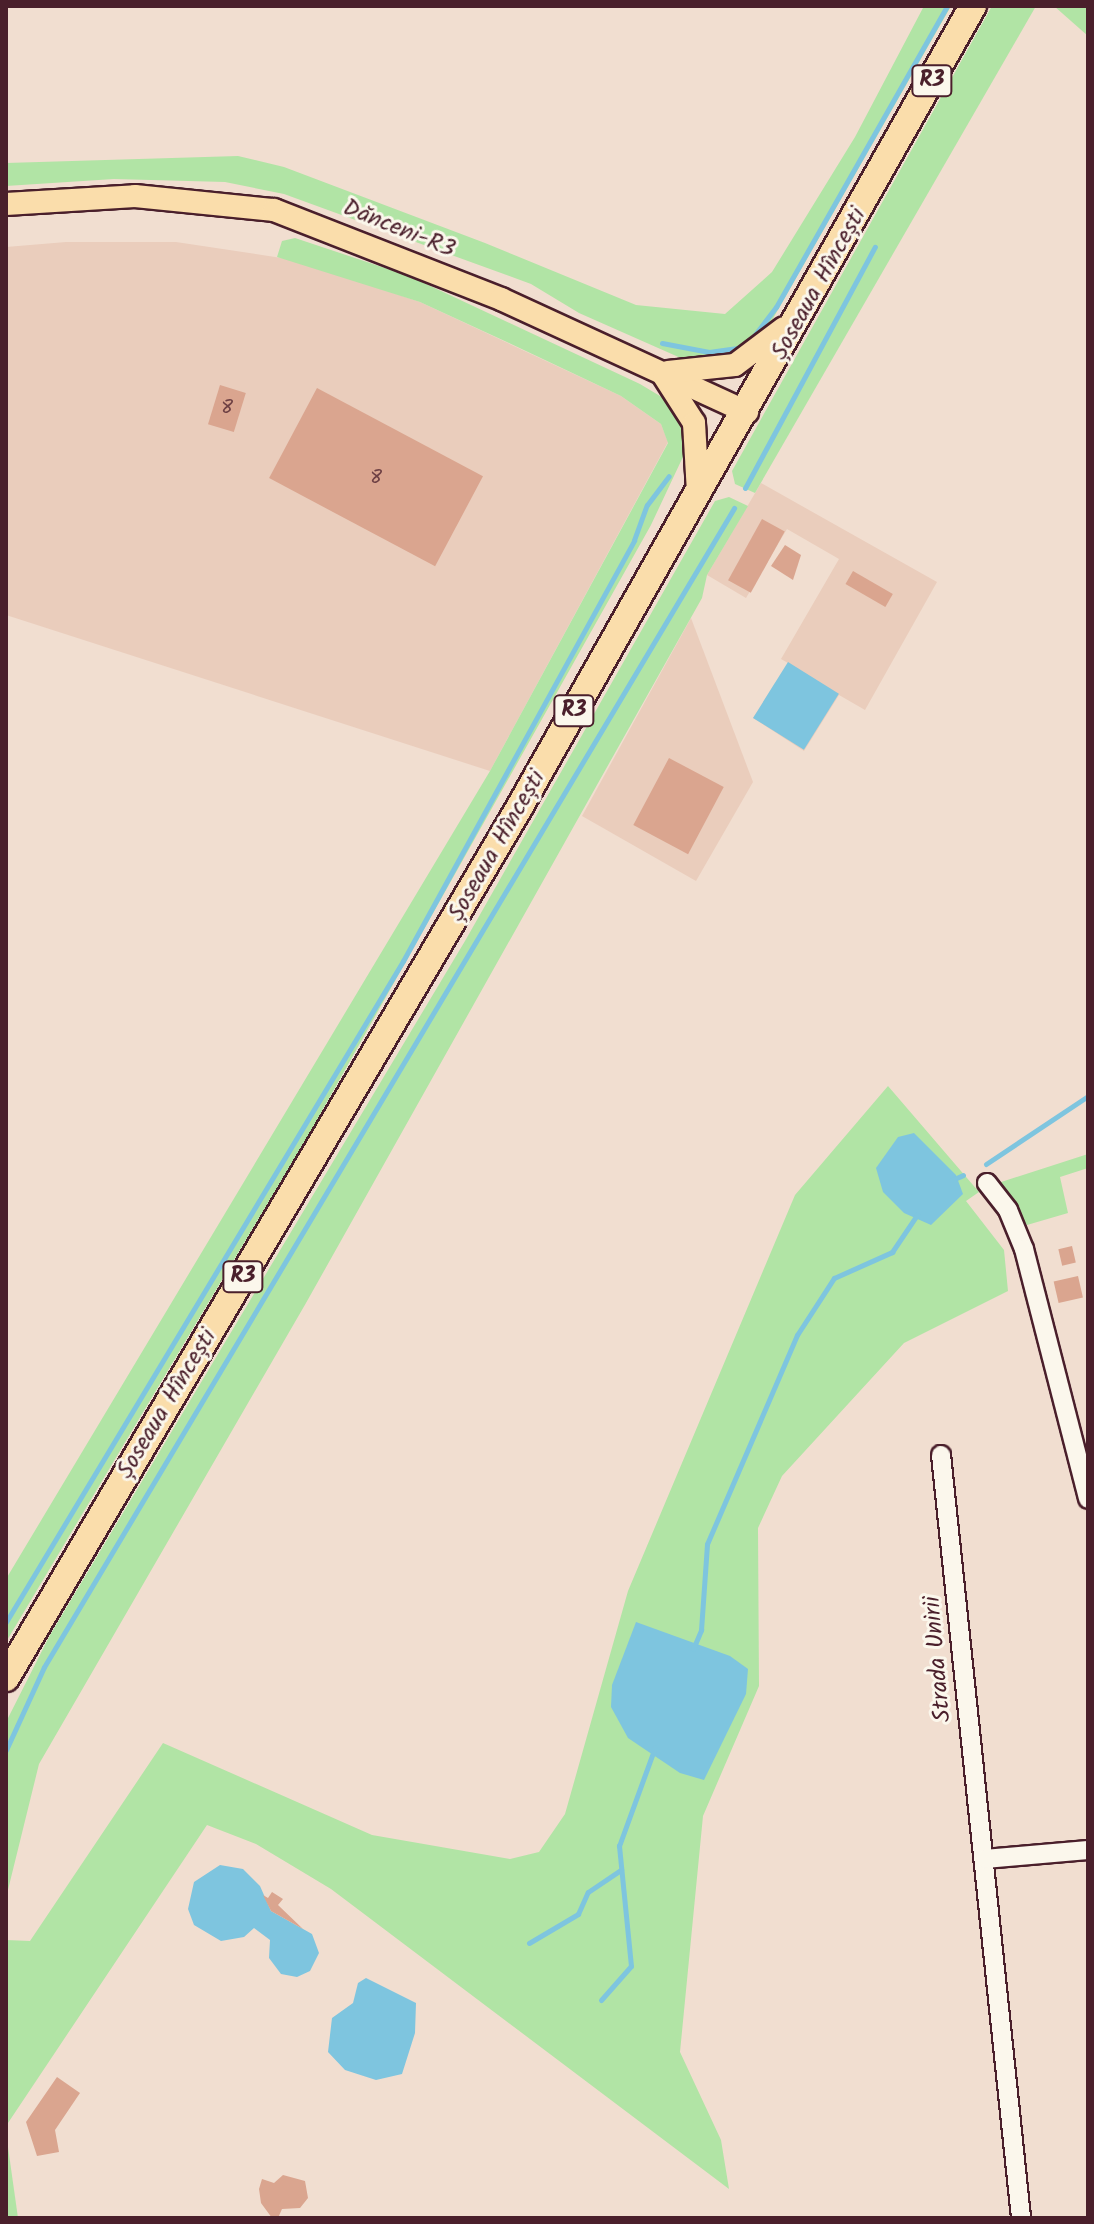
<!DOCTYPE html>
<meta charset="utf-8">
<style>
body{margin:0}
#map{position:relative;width:1094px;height:2224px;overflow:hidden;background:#f1ded0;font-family:Kalam,sans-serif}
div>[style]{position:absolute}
.built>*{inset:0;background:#eacdbc}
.green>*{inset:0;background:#b1e4a5}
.water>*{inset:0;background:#7ec5df;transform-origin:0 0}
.stream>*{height:5px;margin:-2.5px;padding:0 2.5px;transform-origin:2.5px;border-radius:2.5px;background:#7ec5df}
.building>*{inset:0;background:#daa58f;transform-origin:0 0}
.roads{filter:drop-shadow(2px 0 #4a1f2b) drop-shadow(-2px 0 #4a1f2b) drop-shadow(0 2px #4a1f2b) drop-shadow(0 -2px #4a1f2b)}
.minor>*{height:18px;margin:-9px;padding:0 9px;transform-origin:9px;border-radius:9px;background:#fbf7ec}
.major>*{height:22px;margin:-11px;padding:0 11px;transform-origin:11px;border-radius:11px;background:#faddab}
.highway>*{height:26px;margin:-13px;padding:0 13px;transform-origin:13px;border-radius:13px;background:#faddab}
span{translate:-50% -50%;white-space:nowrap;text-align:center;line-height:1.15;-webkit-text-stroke:6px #fbf7ec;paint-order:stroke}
.number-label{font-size:20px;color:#6e4044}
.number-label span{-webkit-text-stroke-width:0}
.shield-label span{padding:2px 6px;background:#fbf7ec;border:2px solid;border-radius:6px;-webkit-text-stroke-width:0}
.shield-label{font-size:22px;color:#4a1f2b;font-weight:700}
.street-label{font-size:24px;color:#4a1f2b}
.frame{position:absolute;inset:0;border:8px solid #4a1f2b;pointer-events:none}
</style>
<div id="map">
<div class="built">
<div style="clip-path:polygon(66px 242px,176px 242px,295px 260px,420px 302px,621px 396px,661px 424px,668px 442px,490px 771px,6px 615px,6px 247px)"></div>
<div style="clip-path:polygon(761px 483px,937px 582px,865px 710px,839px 695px,804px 751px,753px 718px,788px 663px,781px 659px,839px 559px,787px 529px,746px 598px,707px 575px)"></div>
<div style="clip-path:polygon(691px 618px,753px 782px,696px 881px,582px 816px)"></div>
</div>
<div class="green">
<div style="clip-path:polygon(924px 6px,951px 6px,771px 322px,751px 344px,713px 358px,683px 359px,579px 313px,531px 284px,284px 194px,225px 182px,114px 179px,6px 186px,6px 163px,238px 156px,284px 167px,485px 243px,636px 305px,725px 314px,772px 272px,855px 137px)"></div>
<div style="clip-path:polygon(992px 6px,1036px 6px,755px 493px,735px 484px,732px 471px)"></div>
<div style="clip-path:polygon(1054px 6px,1088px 6px,1088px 36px)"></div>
<div style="clip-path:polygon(295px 238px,409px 276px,640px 384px,670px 402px,683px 422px,689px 444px,651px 525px,309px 1134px,6px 1642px,6px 1579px,490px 771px,668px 443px,661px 424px,621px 396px,509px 343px,420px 302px,277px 257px,282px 241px)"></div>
<div style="clip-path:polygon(729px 497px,748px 506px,707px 575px,702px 598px,306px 1303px,39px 1764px,6px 1898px,6px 1722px,50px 1635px,465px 941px,715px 501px)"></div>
<div style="clip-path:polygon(888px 1086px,979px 1192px,966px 1201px,1004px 1250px,1008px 1291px,904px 1343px,782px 1476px,758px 1528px,759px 1686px,703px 1816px,680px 2052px,721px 2140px,729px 2189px,331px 1889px,256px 1844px,207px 1825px,6px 2126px,6px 1940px,30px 1941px,163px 1743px,372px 1835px,510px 1859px,539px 1852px,565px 1814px,628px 1591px,795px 1195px)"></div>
<div style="clip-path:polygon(1088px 1154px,1088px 1168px,1060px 1177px,1068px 1213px,1027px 1225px,995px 1184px)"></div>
<div style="clip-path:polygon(6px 2133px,18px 2218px,6px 2218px)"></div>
</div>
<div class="water">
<div style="left:788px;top:662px;width:60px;height:66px;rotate:32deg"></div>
<div style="clip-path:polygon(914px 1133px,956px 1175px,963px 1194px,931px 1225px,904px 1213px,883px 1192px,876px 1168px,898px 1137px)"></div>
<div style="clip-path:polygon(636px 1622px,730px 1656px,748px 1669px,746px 1694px,704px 1780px,680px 1773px,628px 1738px,611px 1707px,612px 1685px)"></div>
<div style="clip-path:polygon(220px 1865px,243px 1869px,260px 1886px,271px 1911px,312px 1934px,319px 1953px,310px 1971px,297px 1977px,281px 1974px,269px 1958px,270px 1940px,254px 1928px,244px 1937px,221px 1941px,194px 1925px,188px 1909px,194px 1882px)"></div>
<div style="clip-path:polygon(366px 1978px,416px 2003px,415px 2033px,402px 2074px,376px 2080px,345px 2070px,328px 2052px,332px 2018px,353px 2003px,358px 1983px)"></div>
</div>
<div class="stream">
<div style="left:750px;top:341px;width:43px;rotate:-52.6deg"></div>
<div style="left:776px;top:307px;width:346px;rotate:-60.4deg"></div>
<div style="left:662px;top:343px;width:48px;rotate:10.8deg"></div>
<div style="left:709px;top:352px;width:34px;rotate:-8deg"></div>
<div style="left:745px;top:488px;width:274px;rotate:-61.7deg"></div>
<div style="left:986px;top:1164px;width:123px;rotate:-33.7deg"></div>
<div style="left:952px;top:1180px;width:12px;rotate:-24deg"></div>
<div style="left:6px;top:1622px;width:771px;rotate:-59.01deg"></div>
<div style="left:403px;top:961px;width:480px;rotate:-61.2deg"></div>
<div style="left:634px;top:540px;width:37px;rotate:-70deg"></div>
<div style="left:647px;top:505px;width:36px;rotate:-53deg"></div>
<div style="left:693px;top:1649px;width:21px;rotate:-67deg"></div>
<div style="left:701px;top:1630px;width:86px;rotate:-86deg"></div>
<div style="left:707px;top:1544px;width:228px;rotate:-66.7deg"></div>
<div style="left:797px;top:1335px;width:68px;rotate:-57deg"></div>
<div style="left:834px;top:1278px;width:64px;rotate:-24.1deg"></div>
<div style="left:892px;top:1252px;width:45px;rotate:-56deg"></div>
<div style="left:6px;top:1750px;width:91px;rotate:-65.4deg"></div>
<div style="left:44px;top:1667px;width:1349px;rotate:-59.23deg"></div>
<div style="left:529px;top:1943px;width:57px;rotate:-30.6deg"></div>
<div style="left:578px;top:1914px;width:24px;rotate:-66deg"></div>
<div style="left:588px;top:1892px;width:40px;rotate:-34deg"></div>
<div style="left:601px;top:2000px;width:45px;rotate:-48.6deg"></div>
<div style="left:631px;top:1966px;width:121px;rotate:-95.7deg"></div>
<div style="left:619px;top:1846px;width:105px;rotate:-70deg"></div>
</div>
<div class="building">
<div style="left:220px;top:385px;width:27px;height:41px;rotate:17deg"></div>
<div style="left:317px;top:388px;width:188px;height:102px;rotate:28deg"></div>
<div style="left:762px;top:519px;width:26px;height:70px;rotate:29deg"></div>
<div style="clip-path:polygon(785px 545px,801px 555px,793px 580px,771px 566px)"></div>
<div style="left:853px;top:571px;width:46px;height:15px;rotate:30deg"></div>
<div style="left:669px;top:758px;width:62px;height:76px;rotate:28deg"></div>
<div style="left:1072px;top:1246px;width:17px;height:14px;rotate:77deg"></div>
<div style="left:1078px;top:1276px;width:22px;height:25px;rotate:77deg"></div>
<div style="clip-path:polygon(272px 1892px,283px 1899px,278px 1905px,303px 1929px,271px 1911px,263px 1895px,268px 1898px)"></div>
<div style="clip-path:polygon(57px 2077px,80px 2093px,55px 2130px,59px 2152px,37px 2156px,26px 2122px)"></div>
<div style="clip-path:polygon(283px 2175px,305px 2181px,308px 2198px,300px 2208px,282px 2209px,278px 2218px,272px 2218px,261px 2203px,259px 2189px,262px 2179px,274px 2183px)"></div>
</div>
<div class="roads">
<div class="minor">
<div style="left:987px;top:1183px;width:34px;rotate:52deg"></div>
<div style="left:1008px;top:1210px;width:42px;rotate:67.7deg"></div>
<div style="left:1024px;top:1249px;width:258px;rotate:75.6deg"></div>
<div style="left:941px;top:1455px;width:767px;rotate:84.01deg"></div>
<div style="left:985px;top:1859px;width:103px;rotate:-5deg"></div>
</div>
<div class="major">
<div style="left:6px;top:204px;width:129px;rotate:-3.5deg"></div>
<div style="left:135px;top:196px;width:140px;rotate:5.8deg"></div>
<div style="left:274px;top:210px;width:244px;rotate:21.4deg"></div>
<div style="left:501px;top:299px;width:271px;rotate:24.7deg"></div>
<div style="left:668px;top:372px;width:67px;rotate:-6deg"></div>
<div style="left:735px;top:365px;width:61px;rotate:-37.1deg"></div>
<div style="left:664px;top:376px;width:56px;rotate:57.4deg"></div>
<div style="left:694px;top:423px;width:69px;rotate:86.7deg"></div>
</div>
<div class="highway">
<div style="left:6px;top:1678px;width:1010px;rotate:-59.47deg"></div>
<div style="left:519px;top:808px;width:922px;rotate:-60.49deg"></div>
</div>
</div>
<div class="number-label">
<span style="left:227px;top:408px">8</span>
<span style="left:376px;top:478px">8</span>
</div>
<div class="shield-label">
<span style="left:932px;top:81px">R3</span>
<span style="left:574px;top:711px">R3</span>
<span style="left:243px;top:1277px">R3</span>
</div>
<div class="street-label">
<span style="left:399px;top:229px;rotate:22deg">Dănceni-R3</span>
<span style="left:819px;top:284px;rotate:-61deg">Șoseaua Hîncești</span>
<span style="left:497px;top:846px;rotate:-60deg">Șoseaua Hîncești</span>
<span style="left:167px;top:1404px;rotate:-59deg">Șoseaua Hîncești</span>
<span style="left:938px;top:1659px;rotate:-95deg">Strada Unirii</span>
</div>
<div class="frame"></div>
</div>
